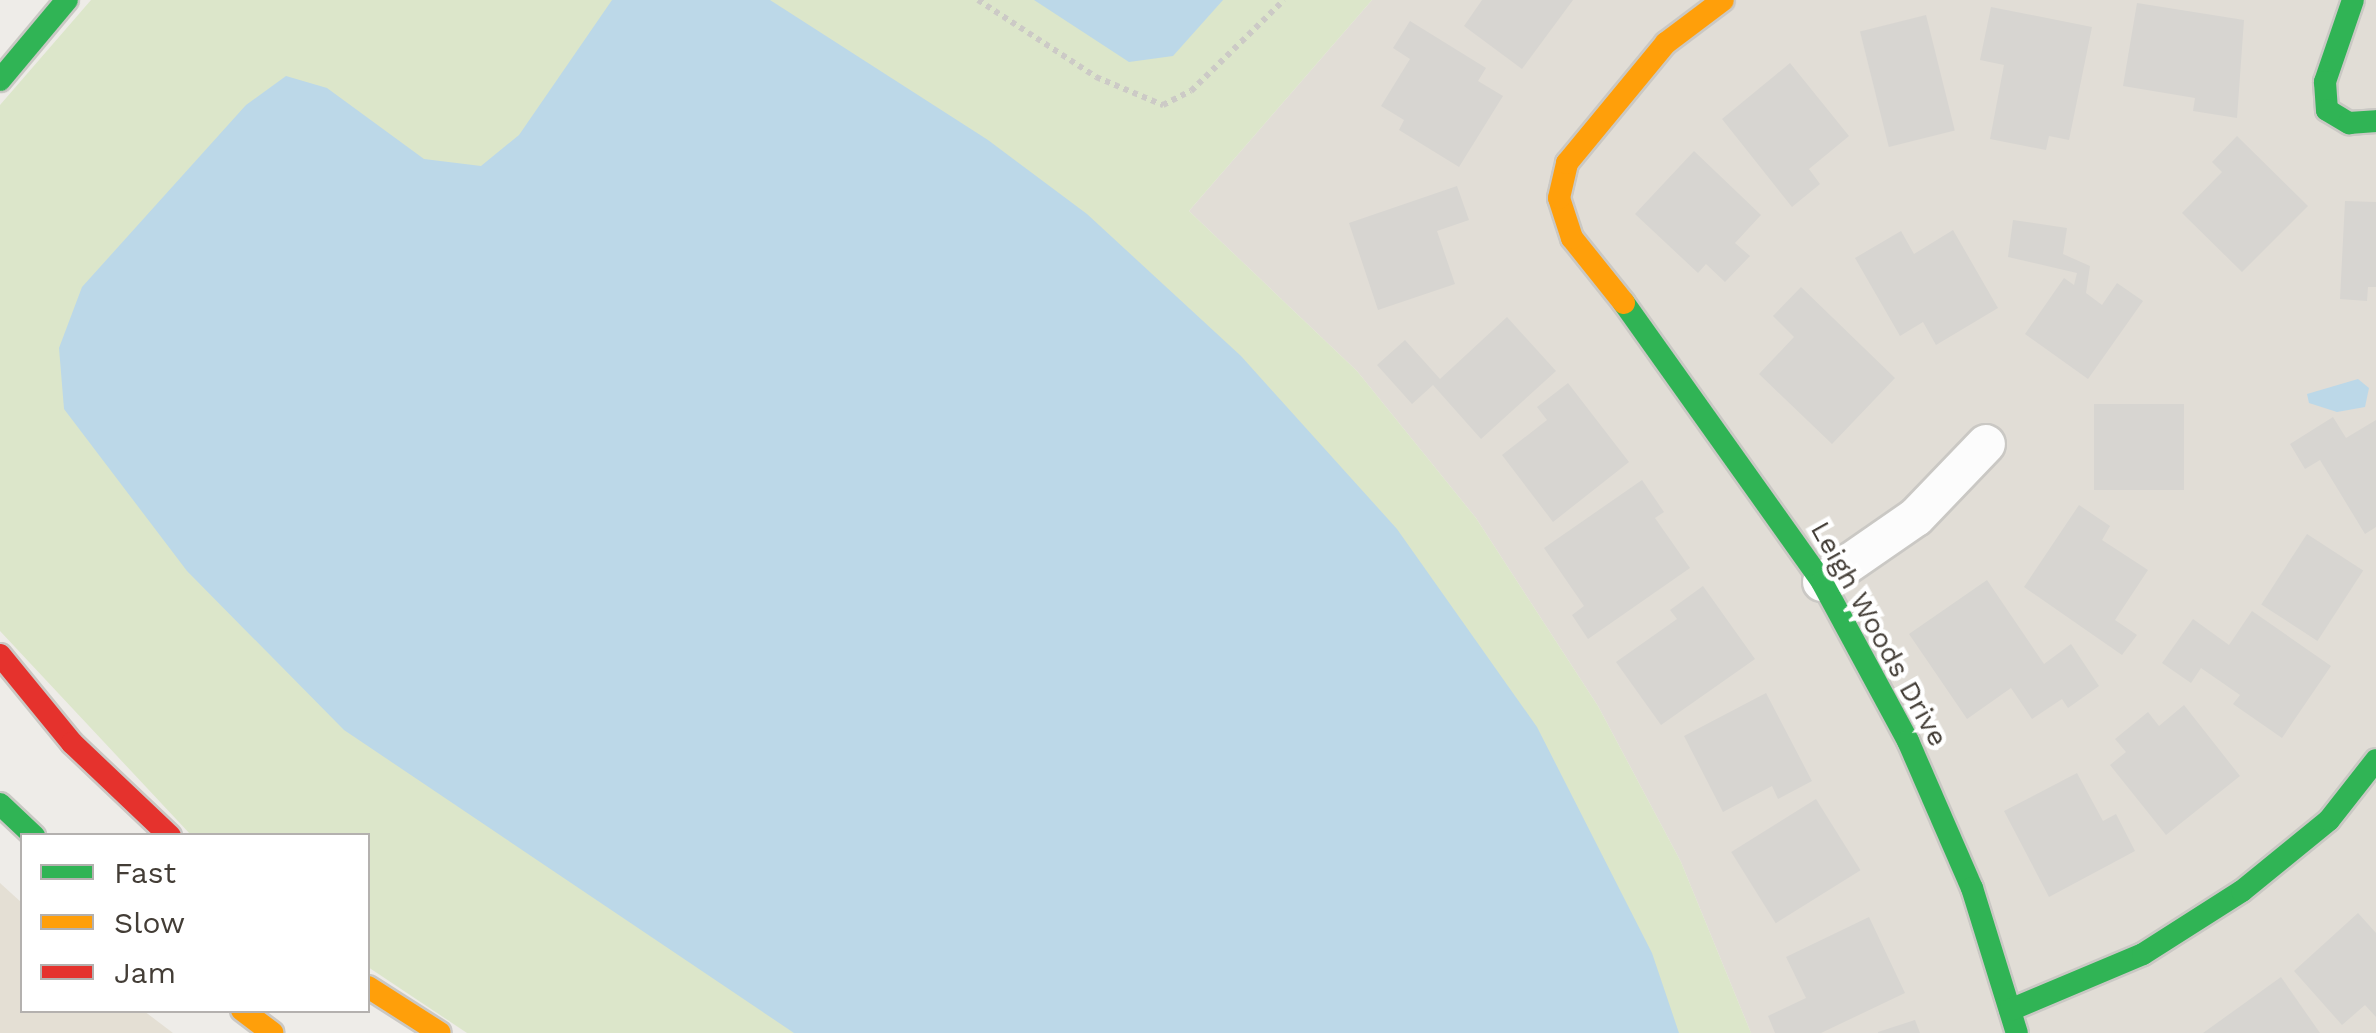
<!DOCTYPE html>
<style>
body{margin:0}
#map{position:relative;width:2376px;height:1033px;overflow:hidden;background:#eeece8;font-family:"Work Sans",sans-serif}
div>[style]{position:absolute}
.residential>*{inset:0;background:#e1ddd6}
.education>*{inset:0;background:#e4dfd4}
.green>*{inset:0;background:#dce6ca}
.water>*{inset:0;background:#bcd8e8}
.building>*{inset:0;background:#d7d5d1;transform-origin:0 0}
.path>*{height:6px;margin-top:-3px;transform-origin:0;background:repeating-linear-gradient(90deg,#cccac6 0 5px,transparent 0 10px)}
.roads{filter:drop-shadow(2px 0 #cac8c4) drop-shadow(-2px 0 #cac8c4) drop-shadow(0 2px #cac8c4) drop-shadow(0 -2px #cac8c4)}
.street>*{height:38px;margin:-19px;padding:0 19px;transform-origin:19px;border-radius:19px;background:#fcfcfc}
.fast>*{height:22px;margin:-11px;padding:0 11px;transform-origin:11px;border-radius:11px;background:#30b455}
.slow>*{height:22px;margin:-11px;padding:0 11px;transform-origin:11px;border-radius:11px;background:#ff9f0a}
.jam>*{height:22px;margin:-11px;padding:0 11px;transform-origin:11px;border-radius:11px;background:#e5322d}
span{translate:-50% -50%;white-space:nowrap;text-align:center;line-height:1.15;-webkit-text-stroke:9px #fff;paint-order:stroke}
.street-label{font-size:28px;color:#433d36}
.legend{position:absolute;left:20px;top:833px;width:350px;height:180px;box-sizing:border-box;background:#fff;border:2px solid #b4b1af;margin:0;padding:12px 18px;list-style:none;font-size:30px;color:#433d36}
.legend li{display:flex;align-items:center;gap:20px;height:50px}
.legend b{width:50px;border:2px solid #b4b1af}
</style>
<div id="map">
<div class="residential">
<div style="clip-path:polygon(1372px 0,2376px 0,2376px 1033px,1751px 1033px,1681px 862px,1598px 706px,1476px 518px,1357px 371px,1189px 211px)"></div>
</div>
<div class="education">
<div style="clip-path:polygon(0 883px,22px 903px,22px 1010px,144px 1011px,173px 1033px,0 1033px)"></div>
</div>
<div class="green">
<div style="clip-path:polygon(91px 0,1372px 0,1189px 211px,1357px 371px,1476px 518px,1598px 706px,1681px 862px,1751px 1033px,467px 1033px,368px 967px,368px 836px,191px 835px,0 631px,0 105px)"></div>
</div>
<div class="water">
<div style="clip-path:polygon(612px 0,770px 0,988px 140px,1087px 214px,1241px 356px,1397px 529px,1537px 727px,1652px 953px,1679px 1033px,794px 1033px,344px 730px,187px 571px,64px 409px,59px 348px,82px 287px,246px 105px,286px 76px,327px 88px,424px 159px,481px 166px,519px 135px)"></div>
<div style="clip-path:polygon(1034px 0,1223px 0,1173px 56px,1129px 62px)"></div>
<div style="clip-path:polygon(2358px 379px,2369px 388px,2365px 407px,2337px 412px,2309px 403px,2307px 394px)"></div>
</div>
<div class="building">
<div style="clip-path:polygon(1482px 0,1573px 0,1522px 69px,1464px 26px)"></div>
<div style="clip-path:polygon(2137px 3px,2244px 20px,2237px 118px,2193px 111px,2195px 98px,2123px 86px)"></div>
<div style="clip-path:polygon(1991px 7px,2092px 27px,2069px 140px,2049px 136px,2046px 150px,1990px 139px,2004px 65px,1980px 60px)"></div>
<div style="left:1926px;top:15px;width:119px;height:68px;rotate:76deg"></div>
<div style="clip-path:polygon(1410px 21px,1486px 68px,1478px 81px,1503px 96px,1459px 167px,1399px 130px,1404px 120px,1381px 106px,1410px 59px,1393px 48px)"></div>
<div style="clip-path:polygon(1790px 63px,1849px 136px,1809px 169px,1820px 184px,1792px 207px,1722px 119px)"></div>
<div style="clip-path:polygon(2237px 136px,2308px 206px,2242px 272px,2182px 213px,2222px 172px,2212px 162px)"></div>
<div style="clip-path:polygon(1694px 151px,1761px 215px,1735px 243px,1750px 256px,1725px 282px,1706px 264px,1698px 273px,1635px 214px)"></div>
<div style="clip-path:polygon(1457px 186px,1469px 220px,1437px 231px,1455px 284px,1378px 310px,1349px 223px)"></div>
<div style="clip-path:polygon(2345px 201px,2376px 202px,2376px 287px,2368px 287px,2367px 301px,2340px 299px)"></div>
<div style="clip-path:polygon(2013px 220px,2067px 228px,2063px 254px,2090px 266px,2086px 293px,2102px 305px,2117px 283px,2143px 301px,2088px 379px,2025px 334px,2064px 278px,2074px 285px,2077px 273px,2008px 257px)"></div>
<div style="clip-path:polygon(1953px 230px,1998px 308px,1936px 345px,1923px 322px,1900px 336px,1855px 258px,1901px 231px,1914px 254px)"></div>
<div style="clip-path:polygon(1801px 287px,1895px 378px,1832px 444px,1759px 374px,1794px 337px,1773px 316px)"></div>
<div style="clip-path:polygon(1507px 317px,1556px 371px,1481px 439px,1433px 385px,1412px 404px,1377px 365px,1405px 340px,1440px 379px)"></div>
<div style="clip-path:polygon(1568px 383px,1629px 462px,1553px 522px,1502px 455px,1547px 420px,1537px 407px)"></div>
<div style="left:2184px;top:404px;width:86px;height:90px;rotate:90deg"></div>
<div style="clip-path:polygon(2333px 417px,2346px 438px,2376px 420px,2376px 527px,2365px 534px,2320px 460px,2305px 469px,2290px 444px)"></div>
<div style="clip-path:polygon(1642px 480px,1664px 512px,1655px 518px,1690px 568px,1588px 639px,1572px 615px,1584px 606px,1544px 548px)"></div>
<div style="clip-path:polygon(2079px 505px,2110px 526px,2102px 540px,2148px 570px,2115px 620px,2137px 635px,2122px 655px,2024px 587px)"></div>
<div style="left:2307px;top:534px;width:67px;height:84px;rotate:33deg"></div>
<div style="clip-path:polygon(1987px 580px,2044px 664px,2071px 644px,2099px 686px,2068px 708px,2062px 699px,2032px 719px,2011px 688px,1967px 719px,1909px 634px)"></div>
<div style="clip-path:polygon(1703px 586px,1755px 659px,1661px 725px,1616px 662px,1677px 619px,1670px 610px)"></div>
<div style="clip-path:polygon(2252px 611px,2331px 666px,2282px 738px,2233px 704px,2240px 695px,2201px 668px,2191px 683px,2162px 663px,2193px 619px,2229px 645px)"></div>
<div style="clip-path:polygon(1766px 693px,1812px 781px,1778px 799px,1772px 786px,1723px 812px,1684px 736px)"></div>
<div style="clip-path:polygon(2184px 705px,2240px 776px,2166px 835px,2110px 765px,2126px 752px,2115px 739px,2148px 712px,2159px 726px)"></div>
<div style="clip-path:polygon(2077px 773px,2103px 821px,2116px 814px,2135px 851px,2049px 897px,2004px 811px)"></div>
<div style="left:1816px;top:799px;width:84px;height:100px;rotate:58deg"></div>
<div style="clip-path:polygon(2358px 913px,2376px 933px,2376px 1017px,2365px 1005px,2342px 1025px,2294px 971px)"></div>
<div style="clip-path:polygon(1869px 917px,1905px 993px,1821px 1033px,1775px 1033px,1768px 1016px,1806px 998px,1786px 957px)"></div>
<div style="clip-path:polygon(2281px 977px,2320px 1033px,2203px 1033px)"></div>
<div style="clip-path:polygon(1915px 1020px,1920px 1033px,1878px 1033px,1878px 1032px)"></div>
</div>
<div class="path">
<div style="left:978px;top:0;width:141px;rotate:33.1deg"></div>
<div style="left:1096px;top:77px;width:73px;rotate:22.7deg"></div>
<div style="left:1163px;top:105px;width:31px;rotate:-27deg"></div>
<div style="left:1191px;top:91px;width:130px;rotate:-44.4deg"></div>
</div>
<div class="roads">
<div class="street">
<div style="left:1822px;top:582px;width:114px;rotate:-34.7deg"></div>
<div style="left:1916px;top:517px;width:101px;rotate:-46.2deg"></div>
</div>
<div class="fast">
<div style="left:2353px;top:0;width:87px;rotate:108.9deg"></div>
<div style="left:2325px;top:82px;width:28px;rotate:86deg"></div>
<div style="left:2327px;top:110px;width:26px;rotate:31deg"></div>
<div style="left:2349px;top:123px;width:27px;rotate:-4deg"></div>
<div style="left:0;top:80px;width:104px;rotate:-50.1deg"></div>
<div style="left:1624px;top:303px;width:342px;rotate:54.6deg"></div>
<div style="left:1822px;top:582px;width:181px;rotate:61.6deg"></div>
<div style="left:1908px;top:741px;width:160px;rotate:66.5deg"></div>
<div style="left:1972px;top:888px;width:152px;rotate:72.8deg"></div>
<div style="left:0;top:804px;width:47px;rotate:43.3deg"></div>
<div style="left:2010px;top:1010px;width:144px;rotate:-22.8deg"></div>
<div style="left:2143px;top:954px;width:117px;rotate:-32.5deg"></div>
<div style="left:2242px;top:891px;width:112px;rotate:-39.2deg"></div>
<div style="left:2329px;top:820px;width:76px;rotate:-51.9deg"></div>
</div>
<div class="slow">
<div style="left:1624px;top:303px;width:83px;rotate:-128.7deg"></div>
<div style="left:1572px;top:238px;width:42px;rotate:-108deg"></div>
<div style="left:1559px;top:198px;width:36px;rotate:-77deg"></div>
<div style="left:1567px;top:163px;width:156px;rotate:-50.5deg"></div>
<div style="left:1666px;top:43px;width:71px;rotate:-37deg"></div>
<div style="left:368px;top:987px;width:85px;rotate:32.6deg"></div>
<div style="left:242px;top:1010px;width:38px;rotate:37deg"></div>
</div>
<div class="jam">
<div style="left:0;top:655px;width:114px;rotate:50.7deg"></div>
<div style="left:72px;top:743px;width:135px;rotate:43.5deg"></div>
</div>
</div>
<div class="street-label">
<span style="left:1879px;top:634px;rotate:61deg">Leigh Woods Drive</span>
</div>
<ul class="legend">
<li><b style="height:12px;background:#30b455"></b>Fast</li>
<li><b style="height:12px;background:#ff9f0a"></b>Slow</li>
<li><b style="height:12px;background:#e5322d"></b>Jam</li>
</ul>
</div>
